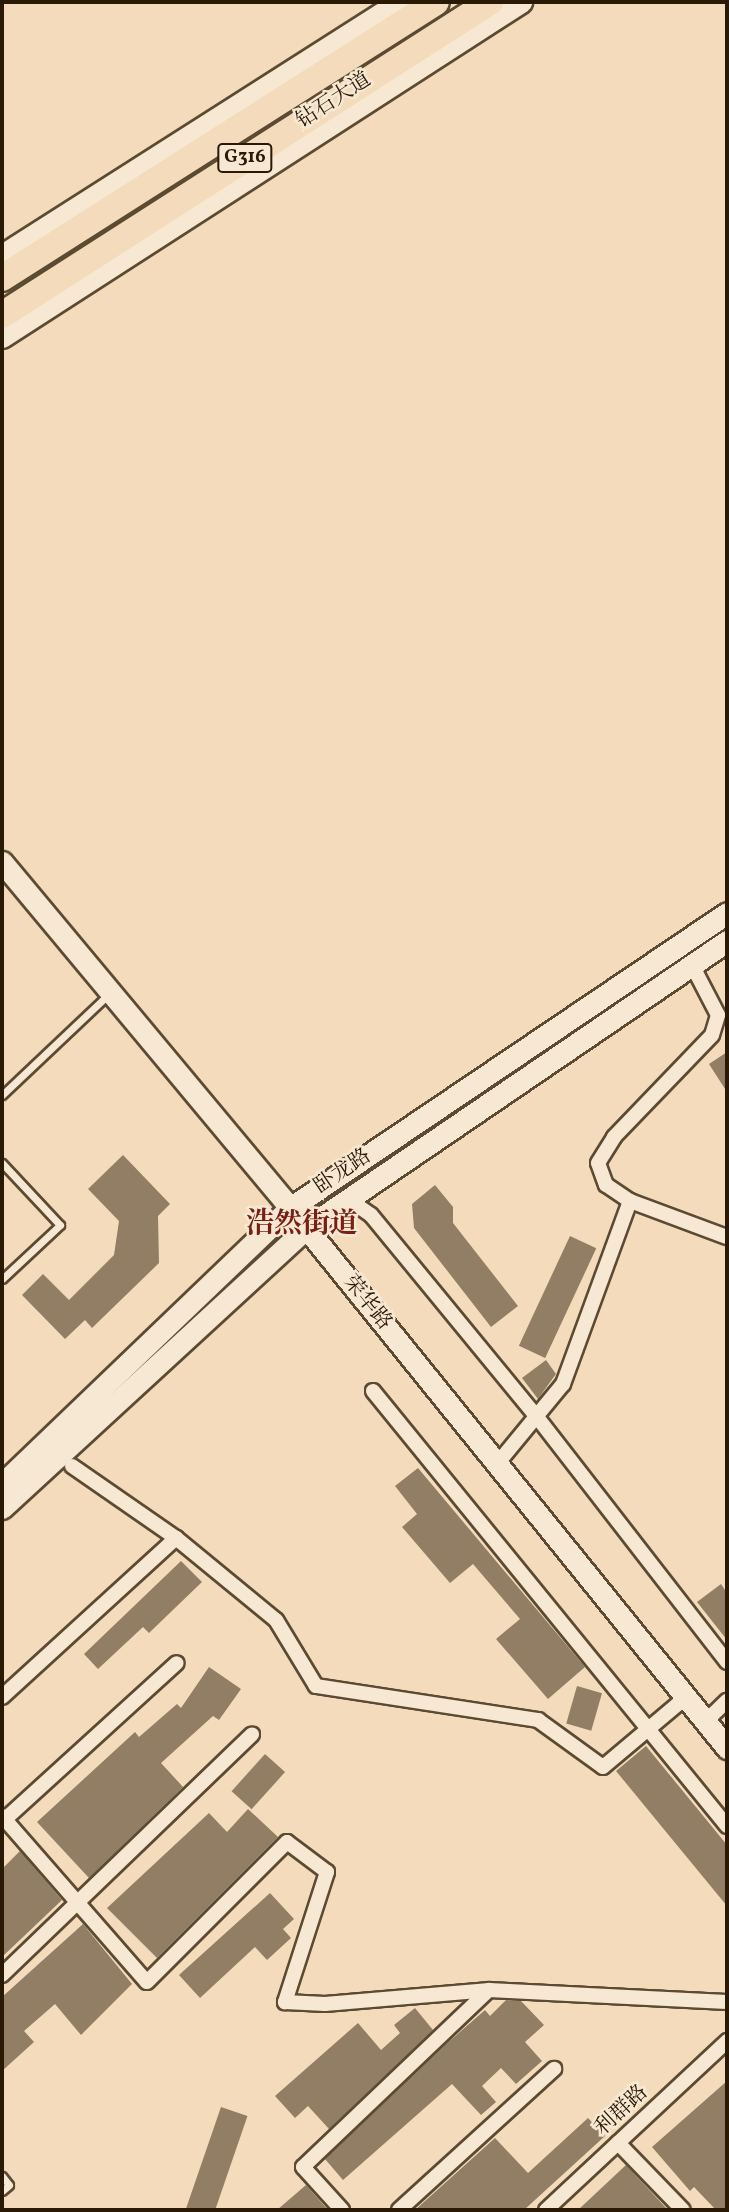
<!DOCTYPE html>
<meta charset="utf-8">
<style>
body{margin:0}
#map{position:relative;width:729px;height:2212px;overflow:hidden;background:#f3dbbb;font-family:Vollkorn,"Noto Serif SC",serif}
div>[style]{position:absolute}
.building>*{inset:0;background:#927e64;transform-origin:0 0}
.roads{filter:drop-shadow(2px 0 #5c4a32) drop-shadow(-2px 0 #5c4a32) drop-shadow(0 2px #5c4a32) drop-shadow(0 -2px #5c4a32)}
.lane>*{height:7px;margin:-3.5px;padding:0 3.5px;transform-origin:3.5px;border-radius:3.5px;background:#f7e8d3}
.street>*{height:14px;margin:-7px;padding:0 7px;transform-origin:7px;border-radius:7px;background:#f7e8d3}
.secondary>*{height:21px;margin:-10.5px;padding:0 10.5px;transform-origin:10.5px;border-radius:10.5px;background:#f7e8d3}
.highway>*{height:26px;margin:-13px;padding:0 13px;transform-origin:13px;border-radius:13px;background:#f3dbbb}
span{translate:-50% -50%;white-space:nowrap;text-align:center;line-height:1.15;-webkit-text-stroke:5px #f7e8d3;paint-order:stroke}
.shield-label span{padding:2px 5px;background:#f7e8d3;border:2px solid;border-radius:5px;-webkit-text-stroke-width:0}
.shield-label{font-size:19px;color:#291905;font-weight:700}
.street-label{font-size:21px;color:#291905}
.district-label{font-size:28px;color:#7a1f14;font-weight:700}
.frame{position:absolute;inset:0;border:4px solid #291905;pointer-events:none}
</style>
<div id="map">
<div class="building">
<div style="clip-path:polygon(727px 1052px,727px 1092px,709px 1064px)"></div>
<div style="clip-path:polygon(123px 1155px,170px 1204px,158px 1216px,159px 1263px,92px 1328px,85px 1320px,65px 1339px,22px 1295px,43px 1274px,69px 1300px,114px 1255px,119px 1221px,88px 1189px)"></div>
<div style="clip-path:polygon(435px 1185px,453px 1207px,453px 1223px,518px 1306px,491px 1327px,414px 1228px,412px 1204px)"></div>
<div style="left:570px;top:1236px;width:29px;height:121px;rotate:25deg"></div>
<div style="clip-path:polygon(546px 1360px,556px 1374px,538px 1399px,522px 1378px)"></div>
<div style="clip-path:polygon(418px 1468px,585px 1667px,548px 1699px,496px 1639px,520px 1619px,473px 1564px,450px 1583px,402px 1527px,417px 1514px,395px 1486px)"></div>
<div style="clip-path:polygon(181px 1561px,202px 1582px,149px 1633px,143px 1627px,98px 1669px,84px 1654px)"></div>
<div style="clip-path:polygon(721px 1584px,727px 1593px,727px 1640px,697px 1602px)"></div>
<div style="clip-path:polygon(209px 1667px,241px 1689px,219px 1720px,213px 1716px,161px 1763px,183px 1787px,89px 1878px,37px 1822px,135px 1732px,139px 1737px,177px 1704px,181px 1708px)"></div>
<div style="left:577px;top:1686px;width:26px;height:39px;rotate:16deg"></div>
<div style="clip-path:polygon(646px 1746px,727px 1845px,727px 1906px,616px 1771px)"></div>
<div style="left:265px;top:1754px;width:27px;height:50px;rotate:42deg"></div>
<div style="clip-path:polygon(248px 1809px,278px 1837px,157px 1958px,107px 1908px,209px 1813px,227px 1832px)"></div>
<div style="clip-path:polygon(20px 1851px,62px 1900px,2px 1957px,2px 1869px)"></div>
<div style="clip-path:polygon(270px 1893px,294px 1919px,283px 1929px,291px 1938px,267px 1960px,255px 1947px,200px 1998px,179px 1975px)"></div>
<div style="clip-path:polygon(83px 1924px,132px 1984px,81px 2035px,55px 2004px,24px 2031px,34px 2042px,2px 2071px,2px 1997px)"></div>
<div style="clip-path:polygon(506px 2000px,521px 2001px,544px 2025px,525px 2042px,542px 2061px,516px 2084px,501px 2068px,482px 2086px,496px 2102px,481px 2115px,452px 2084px,343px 2180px,325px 2159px,445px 2045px,485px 2010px,490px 2016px)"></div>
<div style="clip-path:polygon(415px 2008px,433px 2030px,329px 2129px,308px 2106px,295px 2118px,275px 2096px,358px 2023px,381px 2050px,400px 2033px,394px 2025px)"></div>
<div style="clip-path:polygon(727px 2081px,727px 2210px,716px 2210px,694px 2187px,690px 2191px,652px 2147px)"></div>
<div style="left:221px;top:2107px;width:28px;height:110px;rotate:19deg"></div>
<div style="clip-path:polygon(588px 2118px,605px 2136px,524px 2210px,415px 2210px,495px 2138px,528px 2173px)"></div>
<div style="clip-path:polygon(626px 2165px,668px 2210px,578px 2210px)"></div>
<div style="clip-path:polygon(306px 2185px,328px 2210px,277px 2210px)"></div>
</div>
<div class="roads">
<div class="lane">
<div style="left:2px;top:1095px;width:149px;rotate:-43.4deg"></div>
<div style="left:2px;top:1163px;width:85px;rotate:46.9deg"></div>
<div style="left:60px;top:1225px;width:79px;rotate:137deg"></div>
<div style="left:2px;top:2176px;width:11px;rotate:52deg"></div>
<div style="left:9px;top:2185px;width:9px;rotate:139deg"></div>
</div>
<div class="street">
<div style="left:348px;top:1199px;width:28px;rotate:35deg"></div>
<div style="left:371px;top:1215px;width:261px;rotate:50.6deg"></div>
<div style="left:537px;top:1417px;width:310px;rotate:52.2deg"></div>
<div style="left:630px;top:1201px;width:29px;rotate:-146deg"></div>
<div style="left:606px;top:1185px;width:23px;rotate:-110deg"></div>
<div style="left:598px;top:1163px;width:31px;rotate:-58deg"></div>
<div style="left:614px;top:1137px;width:141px;rotate:-46.1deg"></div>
<div style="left:712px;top:1035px;width:21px;rotate:-73deg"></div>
<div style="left:718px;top:1015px;width:56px;rotate:-117.5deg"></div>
<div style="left:373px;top:1391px;width:561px;rotate:50.86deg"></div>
<div style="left:497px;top:1464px;width:104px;rotate:-50.5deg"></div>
<div style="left:563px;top:1384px;width:195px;rotate:-69.9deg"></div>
<div style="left:630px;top:1201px;width:103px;rotate:20.4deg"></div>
<div style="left:72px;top:1466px;width:126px;rotate:34.7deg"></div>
<div style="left:176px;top:1538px;width:129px;rotate:39.4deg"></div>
<div style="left:276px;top:1620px;width:77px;rotate:58.8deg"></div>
<div style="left:316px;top:1686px;width:225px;rotate:8.7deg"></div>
<div style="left:538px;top:1720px;width:80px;rotate:35.9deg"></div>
<div style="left:603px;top:1767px;width:109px;rotate:-40.1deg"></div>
<div style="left:2px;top:1697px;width:236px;rotate:-42.4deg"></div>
<div style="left:706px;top:1721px;width:29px;rotate:-44deg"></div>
<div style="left:2px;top:1816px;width:220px;rotate:48.9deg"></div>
<div style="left:147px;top:1982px;width:198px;rotate:-45deg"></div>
<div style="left:287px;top:1842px;width:50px;rotate:36.9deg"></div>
<div style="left:327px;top:1872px;width:137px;rotate:107.9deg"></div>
<div style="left:285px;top:2002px;width:40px;rotate:2.9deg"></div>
<div style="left:325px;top:2004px;width:165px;rotate:-4.9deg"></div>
<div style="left:489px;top:1990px;width:238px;rotate:2.9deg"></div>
<div style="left:2px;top:1822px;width:236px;rotate:-42.3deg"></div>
<div style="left:2px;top:1975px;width:347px;rotate:-43.9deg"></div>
<div style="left:618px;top:2143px;width:93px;rotate:45.9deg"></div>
<div style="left:342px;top:2210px;width:58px;rotate:-132.2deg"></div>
<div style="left:303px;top:2167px;width:257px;rotate:-43.6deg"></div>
<div style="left:399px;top:2210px;width:210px;rotate:-42.3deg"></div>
<div style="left:546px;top:2210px;width:248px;rotate:-43deg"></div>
</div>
<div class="secondary">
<div style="left:2px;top:255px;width:471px;rotate:-32.5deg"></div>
<div style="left:2px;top:337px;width:618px;rotate:-32.84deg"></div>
<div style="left:2px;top:862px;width:450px;rotate:50.2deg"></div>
<div style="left:290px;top:1208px;width:695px;rotate:51.02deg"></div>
<div style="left:2px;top:1484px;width:399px;rotate:-43.8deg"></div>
<div style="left:290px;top:1208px;width:527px;rotate:-34.02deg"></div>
<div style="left:2px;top:1508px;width:413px;rotate:-42.6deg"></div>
<div style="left:306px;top:1228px;width:510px;rotate:-34.28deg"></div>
</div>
<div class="highway">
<div style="left:2px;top:278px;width:514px;rotate:-32.45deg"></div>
<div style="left:2px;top:315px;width:580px;rotate:-32.68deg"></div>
</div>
</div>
<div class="shield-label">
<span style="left:245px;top:158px">G316</span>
</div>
<div class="street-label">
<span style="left:334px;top:101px;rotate:-33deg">钻石大道</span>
<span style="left:343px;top:1172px;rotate:-34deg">卧龙路</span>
<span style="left:367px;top:1303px;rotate:51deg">荣华路</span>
<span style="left:622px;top:2111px;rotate:-43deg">利群路</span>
</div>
<div class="district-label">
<span style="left:302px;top:1225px">浩然街道</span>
</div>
<div class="frame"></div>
</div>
